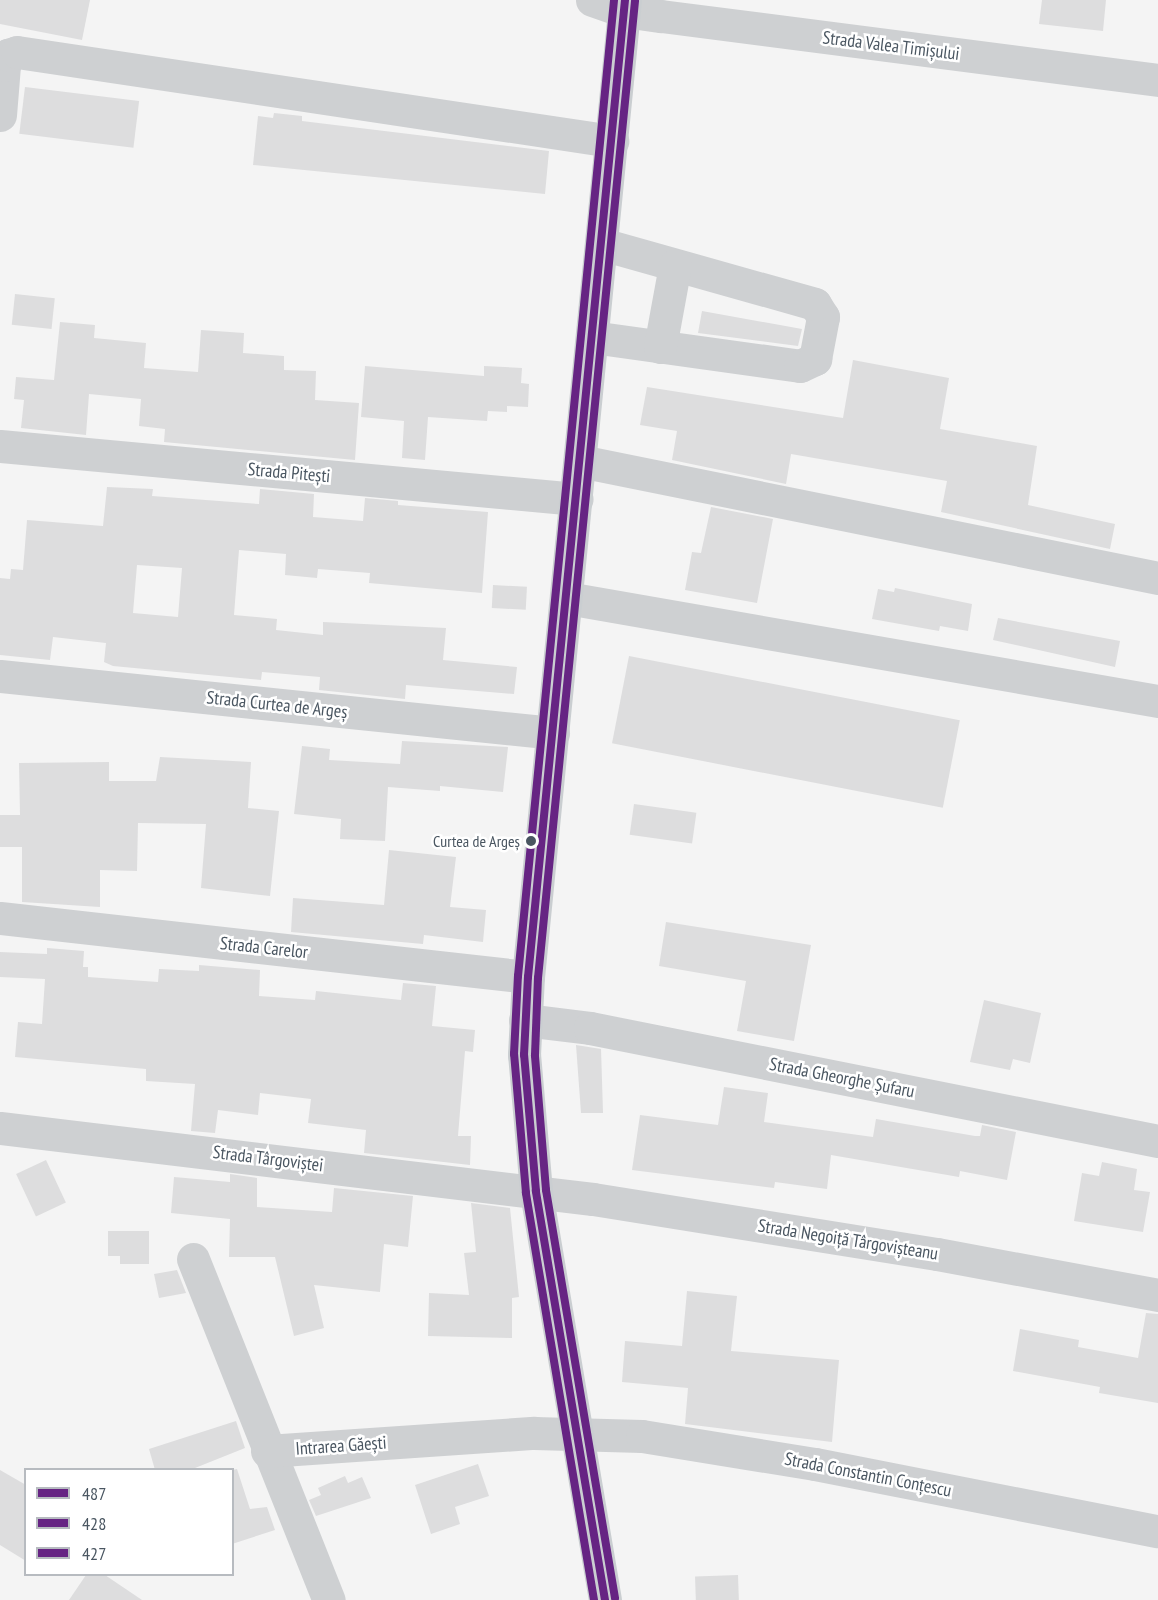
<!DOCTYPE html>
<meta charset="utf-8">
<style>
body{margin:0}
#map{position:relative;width:1158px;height:1600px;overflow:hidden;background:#f4f4f4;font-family:"PT Sans Narrow",sans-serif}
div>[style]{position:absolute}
.building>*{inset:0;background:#ddddde;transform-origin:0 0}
.minor>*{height:33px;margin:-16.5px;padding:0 16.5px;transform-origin:16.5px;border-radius:16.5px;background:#ced0d2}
.major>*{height:33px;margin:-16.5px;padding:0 16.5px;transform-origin:16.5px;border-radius:16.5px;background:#caced1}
.bus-1>*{height:8px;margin:-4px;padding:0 4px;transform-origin:4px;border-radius:4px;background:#662483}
.bus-2>*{height:8px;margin:-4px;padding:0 4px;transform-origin:4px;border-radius:4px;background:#662483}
.bus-3>*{height:8px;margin:-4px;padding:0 4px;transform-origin:4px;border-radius:4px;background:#662483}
.dots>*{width:16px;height:16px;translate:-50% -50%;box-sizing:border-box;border:3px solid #fff;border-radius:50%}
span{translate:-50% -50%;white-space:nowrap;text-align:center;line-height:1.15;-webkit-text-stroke:5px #fff;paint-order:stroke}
.bus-label{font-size:16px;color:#4a5661}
.right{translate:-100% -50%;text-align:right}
.street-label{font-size:18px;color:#4a5661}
.legend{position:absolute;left:24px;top:1468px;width:210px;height:108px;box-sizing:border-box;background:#fff;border:2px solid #b7bbc0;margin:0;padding:8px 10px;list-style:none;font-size:18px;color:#4a5661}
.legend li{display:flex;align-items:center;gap:12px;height:30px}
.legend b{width:30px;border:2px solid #b7bbc0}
</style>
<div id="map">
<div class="building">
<div style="clip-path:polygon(0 0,90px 0,82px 40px,0 24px)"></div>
<div style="clip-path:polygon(1042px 0,1106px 0,1103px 31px,1039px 24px)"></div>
<div style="left:25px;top:87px;width:115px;height:47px;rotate:7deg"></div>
<div style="clip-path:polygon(274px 113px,302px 116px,302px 121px,549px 151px,545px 194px,253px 165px,258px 116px,273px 118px)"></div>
<div style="left:15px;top:294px;width:40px;height:31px;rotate:6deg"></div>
<div style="clip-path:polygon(702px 311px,802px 329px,798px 346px,698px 333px)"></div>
<div style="clip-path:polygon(60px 322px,95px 325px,94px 338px,146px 343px,144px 368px,198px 372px,201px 330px,244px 333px,243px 353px,284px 356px,284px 370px,316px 371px,315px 400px,359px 403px,355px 460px,164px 442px,165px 429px,139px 426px,141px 399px,89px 394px,86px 435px,21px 428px,24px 400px,14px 399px,16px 377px,54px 380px)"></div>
<div style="clip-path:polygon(853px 360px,949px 378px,940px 429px,1037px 446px,1028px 505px,1115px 524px,1110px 549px,941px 512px,947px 481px,791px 454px,786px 484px,672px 460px,677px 431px,640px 425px,647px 387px,843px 418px)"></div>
<div style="clip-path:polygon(365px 366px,484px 376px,484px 366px,522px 368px,521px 383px,529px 384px,528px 407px,507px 406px,507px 412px,488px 411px,487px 421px,428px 417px,425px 460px,402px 458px,404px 421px,361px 417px)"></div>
<div style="clip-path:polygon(evenodd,107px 487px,153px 489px,152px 496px,259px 504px,260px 489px,314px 494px,313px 517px,363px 521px,365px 498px,398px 501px,398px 505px,488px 512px,482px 593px,369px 583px,370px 573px,318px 569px,317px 578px,285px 575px,286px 554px,239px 550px,234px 615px,277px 619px,276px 630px,323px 635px,323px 622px,446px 628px,443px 660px,517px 667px,514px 694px,406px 685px,405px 699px,319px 690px,320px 677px,262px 672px,261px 680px,113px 666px,104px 662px,106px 643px,53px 637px,50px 660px,0 655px,0 578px,10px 579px,11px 569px,23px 570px,27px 520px,103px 526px,107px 487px,137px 565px,182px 568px,178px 617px,133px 613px,137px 565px)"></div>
<div style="clip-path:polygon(711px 507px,773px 519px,757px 603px,685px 590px,692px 552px,701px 553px)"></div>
<div style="left:493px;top:585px;width:34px;height:23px;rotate:3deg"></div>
<div style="clip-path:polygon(895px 588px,972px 604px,968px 631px,940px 626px,939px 631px,872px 619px,878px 589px,894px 592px)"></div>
<div style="clip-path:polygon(998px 618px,1120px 641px,1115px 667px,993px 640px)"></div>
<div style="left:629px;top:656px;width:337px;height:89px;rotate:11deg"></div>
<div style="clip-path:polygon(402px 741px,508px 747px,503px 792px,440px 786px,440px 791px,388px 787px,385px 841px,340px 839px,341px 819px,294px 814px,302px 746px,330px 749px,329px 760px,400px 764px)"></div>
<div style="clip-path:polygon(160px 757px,251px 762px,248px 808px,279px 811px,270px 896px,201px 888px,206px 824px,138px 823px,137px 871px,100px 870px,100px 907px,22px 902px,22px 847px,0 847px,0 815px,20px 815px,19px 763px,109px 762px,109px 781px,156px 781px)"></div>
<div style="left:634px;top:804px;width:63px;height:31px;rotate:8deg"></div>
<div style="clip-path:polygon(389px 850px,456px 857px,450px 907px,486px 910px,483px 942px,424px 935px,423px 944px,291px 932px,293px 898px,384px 905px)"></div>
<div style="clip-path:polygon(666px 922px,811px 945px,794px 1041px,737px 1031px,746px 981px,659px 966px)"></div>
<div style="clip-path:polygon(47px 948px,84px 951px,83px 967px,88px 967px,88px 977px,158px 982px,159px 969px,199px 971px,199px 965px,260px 970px,259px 996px,315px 1000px,316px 991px,401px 1000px,403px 983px,436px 986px,432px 1026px,475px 1030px,473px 1052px,465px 1051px,458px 1136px,471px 1136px,470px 1165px,364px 1153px,366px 1130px,308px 1123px,311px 1099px,260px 1093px,258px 1115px,218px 1110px,215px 1133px,191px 1131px,195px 1084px,146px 1081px,146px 1069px,15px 1057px,18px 1022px,42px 1024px,45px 979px,0 977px,0 952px,47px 954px)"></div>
<div style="clip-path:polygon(984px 1000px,1041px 1013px,1030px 1063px,1013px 1059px,1010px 1070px,970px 1062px)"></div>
<div style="clip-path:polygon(576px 1045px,601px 1049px,603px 1113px,581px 1113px)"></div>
<div style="clip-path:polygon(724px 1087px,768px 1093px,764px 1122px,873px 1137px,876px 1119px,975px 1136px,980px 1136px,982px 1125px,1016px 1132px,1007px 1180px,960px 1171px,959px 1177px,831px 1155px,827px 1189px,775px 1182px,774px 1188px,632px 1170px,640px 1115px,718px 1125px)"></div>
<div style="left:46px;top:1160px;width:47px;height:33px;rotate:65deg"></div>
<div style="clip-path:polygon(1102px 1162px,1137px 1169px,1134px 1190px,1150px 1192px,1143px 1232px,1074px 1221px,1082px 1173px,1099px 1176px)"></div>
<div style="clip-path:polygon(230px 1174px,257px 1178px,257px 1207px,332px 1212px,334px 1188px,413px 1196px,408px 1247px,384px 1244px,380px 1292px,314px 1285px,324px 1328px,294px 1336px,275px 1257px,229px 1257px,230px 1219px,171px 1213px,174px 1177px,230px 1182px)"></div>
<div style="clip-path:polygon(471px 1203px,510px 1208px,519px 1297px,512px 1298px,512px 1338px,428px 1336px,429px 1293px,469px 1295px,464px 1253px,476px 1252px)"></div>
<div style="clip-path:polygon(108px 1231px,149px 1231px,149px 1264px,120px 1264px,120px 1256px,108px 1256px)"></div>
<div style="clip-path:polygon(177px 1270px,186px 1293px,159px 1298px,154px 1274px)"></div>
<div style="clip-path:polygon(687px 1291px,737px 1296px,731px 1351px,839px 1360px,832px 1442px,685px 1424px,688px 1388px,622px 1382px,625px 1341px,682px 1346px)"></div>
<div style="clip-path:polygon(1146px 1313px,1158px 1314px,1158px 1403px,1099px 1393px,1100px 1387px,1013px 1371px,1020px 1329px,1079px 1340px,1078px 1347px,1138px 1358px)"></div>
<div style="clip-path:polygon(236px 1421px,245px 1448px,190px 1470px,155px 1470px,149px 1449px)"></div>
<div style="clip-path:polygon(478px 1464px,489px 1496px,455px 1507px,460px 1524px,431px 1534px,415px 1485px)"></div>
<div style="clip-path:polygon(237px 1469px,250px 1509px,267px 1507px,275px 1530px,232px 1544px,232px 1470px)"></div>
<div style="clip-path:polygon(0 1470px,26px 1485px,26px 1561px,0 1545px)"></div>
<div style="clip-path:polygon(345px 1476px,348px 1483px,362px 1477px,371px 1498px,316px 1516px,309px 1500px,321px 1495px,318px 1488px)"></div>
<div style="clip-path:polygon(86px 1575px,105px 1575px,142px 1600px,69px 1600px)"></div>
<div style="left:738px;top:1575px;width:25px;height:43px;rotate:88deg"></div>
</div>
<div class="minor">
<div style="left:592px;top:0;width:34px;rotate:19deg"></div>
<div style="left:624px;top:11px;width:37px;rotate:8deg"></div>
<div style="left:661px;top:16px;width:501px;rotate:7.34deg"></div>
<div style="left:0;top:115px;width:50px;rotate:-85.4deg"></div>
<div style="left:4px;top:65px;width:11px;rotate:-68deg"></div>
<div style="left:8px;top:55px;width:9px;rotate:-18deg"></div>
<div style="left:17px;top:52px;width:602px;rotate:8.51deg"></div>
<div style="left:592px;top:337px;width:210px;rotate:7.9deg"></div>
<div style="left:800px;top:366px;width:17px;rotate:-25deg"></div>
<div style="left:815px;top:359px;width:43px;rotate:-79.2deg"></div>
<div style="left:823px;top:317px;width:15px;rotate:-122deg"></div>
<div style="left:815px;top:304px;width:222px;rotate:-164.3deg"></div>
<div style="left:660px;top:347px;width:83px;rotate:-79.6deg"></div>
<div style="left:0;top:446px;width:579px;rotate:5.25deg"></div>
<div style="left:580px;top:461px;width:590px;rotate:11.44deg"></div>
<div style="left:567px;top:598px;width:600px;rotate:9.89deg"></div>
<div style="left:0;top:676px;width:556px;rotate:5.88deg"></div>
<div style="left:0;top:918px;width:531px;rotate:6.38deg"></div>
<div style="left:525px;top:1020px;width:65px;rotate:7deg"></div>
<div style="left:590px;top:1028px;width:579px;rotate:11.25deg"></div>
<div style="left:0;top:1128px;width:597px;rotate:6.83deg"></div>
<div style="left:593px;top:1199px;width:348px;rotate:9.1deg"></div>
<div style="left:937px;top:1254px;width:225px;rotate:10.5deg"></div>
<div style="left:193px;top:1259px;width:367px;rotate:68.3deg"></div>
<div style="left:267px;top:1451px;width:268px;rotate:-3.9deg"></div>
<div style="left:534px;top:1433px;width:108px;rotate:1.6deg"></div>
<div style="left:642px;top:1436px;width:175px;rotate:9.2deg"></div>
<div style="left:815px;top:1464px;width:349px;rotate:11.1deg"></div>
</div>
<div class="major">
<div style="left:605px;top:1600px;width:415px;rotate:-99.6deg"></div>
<div style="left:536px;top:1191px;width:137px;rotate:-95deg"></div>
<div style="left:524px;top:1055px;width:78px;rotate:-87.1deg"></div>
<div style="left:528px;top:977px;width:982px;rotate:-84.33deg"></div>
</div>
<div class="bus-1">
<div style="left:605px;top:1600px;width:415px;rotate:-99.6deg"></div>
<div style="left:536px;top:1191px;width:137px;rotate:-95deg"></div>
<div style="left:524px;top:1055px;width:78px;rotate:-87.1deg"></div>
<div style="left:528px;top:977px;width:982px;rotate:-84.33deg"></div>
</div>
<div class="bus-2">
<div style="left:615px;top:1598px;width:414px;rotate:-99.6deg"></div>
<div style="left:546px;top:1190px;width:135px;rotate:-94.7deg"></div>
<div style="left:535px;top:1055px;width:77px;rotate:-87.8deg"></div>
<div style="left:538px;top:978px;width:982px;rotate:-84.33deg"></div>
</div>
<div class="bus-3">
<div style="left:594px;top:1600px;width:413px;rotate:-99.5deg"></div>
<div style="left:526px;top:1193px;width:140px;rotate:-94.9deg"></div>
<div style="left:514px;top:1054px;width:78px;rotate:-87.1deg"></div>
<div style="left:518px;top:976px;width:981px;rotate:-84.38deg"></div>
</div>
<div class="dots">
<div style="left:531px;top:841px;background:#4a5661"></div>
</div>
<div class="bus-label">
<span class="right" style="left:520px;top:841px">Curtea de Argeș</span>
</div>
<div class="street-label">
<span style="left:891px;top:46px;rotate:7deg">Strada Valea Timișului</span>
<span style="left:289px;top:473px;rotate:5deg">Strada Pitești</span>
<span style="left:277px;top:705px;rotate:6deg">Strada Curtea de Argeș</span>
<span style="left:264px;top:948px;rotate:6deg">Strada Carelor</span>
<span style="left:842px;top:1078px;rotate:11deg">Strada Gheorghe Șufaru</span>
<span style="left:268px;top:1159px;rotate:7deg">Strada Târgoviștei</span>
<span style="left:848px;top:1240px;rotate:9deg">Strada Negoiță Târgovișteanu</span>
<span style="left:341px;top:1446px;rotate:-4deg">Intrarea Găești</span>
<span style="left:868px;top:1475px;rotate:11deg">Strada Constantin Conțescu</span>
</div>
<ul class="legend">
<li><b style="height:8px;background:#662483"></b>487</li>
<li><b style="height:8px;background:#662483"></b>428</li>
<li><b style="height:8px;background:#662483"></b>427</li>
</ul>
</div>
